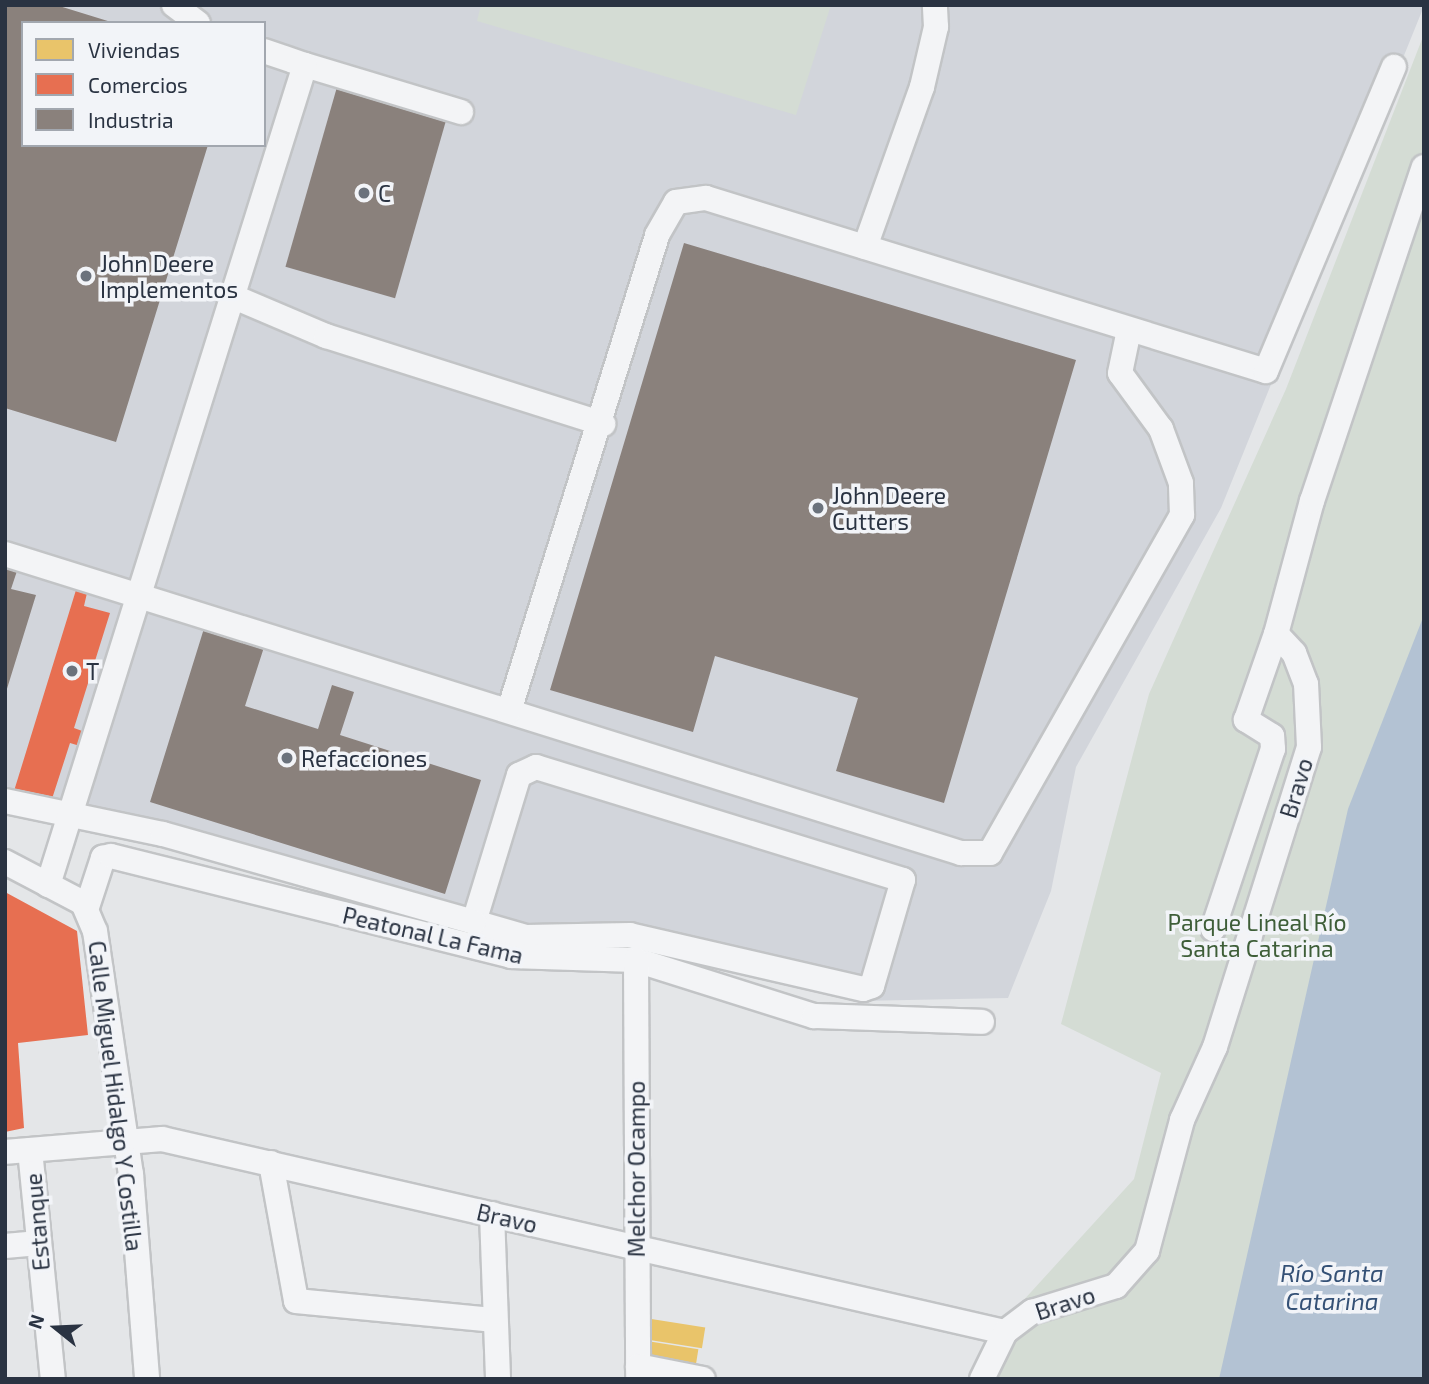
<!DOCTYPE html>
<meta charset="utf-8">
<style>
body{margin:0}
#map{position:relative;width:1429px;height:1384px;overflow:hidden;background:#e4e6e8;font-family:"Exo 2",sans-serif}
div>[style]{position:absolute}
.built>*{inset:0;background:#d2d5db}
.green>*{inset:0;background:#d4dcd4}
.water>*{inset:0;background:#b3c2d3}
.homes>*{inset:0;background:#e9c46a;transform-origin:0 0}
.shops>*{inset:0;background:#e76f51}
.industry>*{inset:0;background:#8a817c;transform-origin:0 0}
.roads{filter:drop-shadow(2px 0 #c2c4c6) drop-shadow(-2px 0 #c2c4c6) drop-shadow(0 2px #c2c4c6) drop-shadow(0 -2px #c2c4c6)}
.minor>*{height:24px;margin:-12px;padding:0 12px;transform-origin:12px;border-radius:12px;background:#f3f4f6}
.dots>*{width:19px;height:19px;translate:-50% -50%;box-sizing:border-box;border:4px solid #f2f4f8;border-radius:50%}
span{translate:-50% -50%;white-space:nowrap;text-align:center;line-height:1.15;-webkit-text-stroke:7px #f2f4f8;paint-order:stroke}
.poi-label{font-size:23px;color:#2a3342}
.left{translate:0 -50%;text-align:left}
.street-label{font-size:23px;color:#2a3342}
.park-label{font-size:23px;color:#3e5e38}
.water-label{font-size:24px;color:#355176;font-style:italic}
.frame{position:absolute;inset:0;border:7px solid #2a3342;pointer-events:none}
.legend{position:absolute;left:21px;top:21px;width:245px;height:126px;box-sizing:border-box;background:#f2f4f8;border:2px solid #a2a7af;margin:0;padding:9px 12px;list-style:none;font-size:21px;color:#2a3342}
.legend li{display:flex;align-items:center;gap:14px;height:35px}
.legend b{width:35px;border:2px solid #a2a7af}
.north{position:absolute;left:21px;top:1293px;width:70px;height:70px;-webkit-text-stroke:5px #f2f4f8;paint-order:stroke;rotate:288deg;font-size:19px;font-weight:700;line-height:28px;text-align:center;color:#2a3342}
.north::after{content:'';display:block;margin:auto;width:24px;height:32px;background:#2a3342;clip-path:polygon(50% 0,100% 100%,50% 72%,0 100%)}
</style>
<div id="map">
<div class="built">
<div style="clip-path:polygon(evenodd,5px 5px,1424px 5px,1424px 6px,1221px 508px,1076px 767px,1051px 891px,1008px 998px,858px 1001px,628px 942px,570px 945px,98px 826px,5px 811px,5px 5px,23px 23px,264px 23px,264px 145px,23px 145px,23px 23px)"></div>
</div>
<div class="green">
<div style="clip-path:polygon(481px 5px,831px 5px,796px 115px,477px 21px)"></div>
<div style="clip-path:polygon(1424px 34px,1424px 1379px,989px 1379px,1001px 1325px,1134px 1179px,1161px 1073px,1061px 1024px,1149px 694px,1286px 389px)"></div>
</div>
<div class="water">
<div style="clip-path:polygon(1424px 615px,1424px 1379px,1219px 1379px,1348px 809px)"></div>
</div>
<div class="homes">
<div style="left:645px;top:1318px;width:61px;height:21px;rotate:9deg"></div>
<div style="left:647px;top:1341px;width:52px;height:23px;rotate:9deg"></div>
</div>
<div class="shops">
<div style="clip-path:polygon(76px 590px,87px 593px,84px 606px,110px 613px,74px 728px,85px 732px,80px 746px,70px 743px,51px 802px,14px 791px)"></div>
<div style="clip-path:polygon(5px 892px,77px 931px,88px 1035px,18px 1043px,24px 1128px,5px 1132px)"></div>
</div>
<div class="industry">
<div style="clip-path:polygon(5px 5px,56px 5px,111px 22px,23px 23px,23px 145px,208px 145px,116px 442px,5px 408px)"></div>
<div style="left:337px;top:87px;width:114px;height:187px;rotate:16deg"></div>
<div style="clip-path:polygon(684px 243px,1076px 360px,944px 803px,836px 771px,858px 698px,715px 656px,693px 732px,550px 690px)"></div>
<div style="clip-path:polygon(5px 567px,17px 571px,11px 589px,36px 595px,6px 692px)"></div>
<div style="clip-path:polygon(206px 622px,266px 641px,245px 706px,318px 729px,332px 685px,354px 692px,340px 735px,481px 780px,445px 894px,150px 802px)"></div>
</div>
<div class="roads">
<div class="minor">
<div style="left:174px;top:5px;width:30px;rotate:37deg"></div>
<div style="left:305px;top:65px;width:163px;rotate:16.8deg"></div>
<div style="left:865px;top:247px;width:170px;rotate:-70.4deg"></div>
<div style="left:922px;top:87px;width:62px;rotate:-76.9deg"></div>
<div style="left:936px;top:27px;width:22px;rotate:-93deg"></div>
<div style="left:234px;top:297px;width:100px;rotate:23deg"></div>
<div style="left:326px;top:336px;width:291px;rotate:17.6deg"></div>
<div style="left:5px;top:554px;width:1002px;rotate:17.37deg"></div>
<div style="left:961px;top:853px;width:29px"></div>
<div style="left:990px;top:853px;width:389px;rotate:-60.4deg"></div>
<div style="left:1182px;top:515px;width:32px;rotate:-92deg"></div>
<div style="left:1181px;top:483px;width:58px;rotate:-110.3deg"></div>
<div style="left:1161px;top:429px;width:69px;rotate:-126.2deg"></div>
<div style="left:1120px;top:373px;width:44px;rotate:-78.2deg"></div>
<div style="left:509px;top:711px;width:498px;rotate:-72.7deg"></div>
<div style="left:657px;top:235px;width:38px;rotate:-60deg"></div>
<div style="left:676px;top:202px;width:30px;rotate:-8deg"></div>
<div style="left:706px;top:198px;width:586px;rotate:17.17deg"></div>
<div style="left:1266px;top:371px;width:330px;rotate:-67.2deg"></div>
<div style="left:536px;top:767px;width:384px;rotate:17.1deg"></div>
<div style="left:903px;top:880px;width:110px;rotate:106.3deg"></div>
<div style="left:872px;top:986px;width:9px;rotate:162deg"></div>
<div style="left:863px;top:989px;width:239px;rotate:-167deg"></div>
<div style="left:630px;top:935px;width:104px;rotate:178.9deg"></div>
<div style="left:526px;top:937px;width:54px;rotate:-163.9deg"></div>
<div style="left:474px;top:922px;width:154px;rotate:-73deg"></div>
<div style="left:519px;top:775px;width:19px;rotate:-25deg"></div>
<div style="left:5px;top:801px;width:161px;rotate:11.8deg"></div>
<div style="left:163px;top:834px;width:323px;rotate:15.8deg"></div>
<div style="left:5px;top:862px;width:88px;rotate:27.7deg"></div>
<div style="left:83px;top:903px;width:30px;rotate:67deg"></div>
<div style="left:95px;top:931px;width:246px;rotate:81.6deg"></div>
<div style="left:131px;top:1174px;width:206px;rotate:85.5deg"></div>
<div style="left:48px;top:885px;width:859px;rotate:-72.6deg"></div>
<div style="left:305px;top:65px;width:43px;rotate:-161.1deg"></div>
<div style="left:87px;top:907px;width:52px;rotate:-71.9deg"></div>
<div style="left:103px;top:858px;width:8px;rotate:-14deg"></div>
<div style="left:111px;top:856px;width:412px;rotate:14deg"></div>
<div style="left:511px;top:956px;width:125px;rotate:1.8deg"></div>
<div style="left:636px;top:960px;width:187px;rotate:17.5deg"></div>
<div style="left:814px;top:1016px;width:168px;rotate:2deg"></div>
<div style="left:1213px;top:929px;width:190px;rotate:-71.6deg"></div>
<div style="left:1273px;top:749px;width:13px;rotate:-94deg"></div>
<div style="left:1272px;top:736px;width:31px;rotate:-148deg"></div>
<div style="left:1246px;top:720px;width:91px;rotate:-70.8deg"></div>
<div style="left:636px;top:960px;width:419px;rotate:89.7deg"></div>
<div style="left:30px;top:1150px;width:230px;rotate:84.3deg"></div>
<div style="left:5px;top:1152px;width:158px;rotate:-4.7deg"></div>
<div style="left:162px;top:1139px;width:865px;rotate:12.9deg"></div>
<div style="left:271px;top:1163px;width:140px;rotate:79.7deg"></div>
<div style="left:296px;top:1301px;width:200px;rotate:5.5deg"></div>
<div style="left:492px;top:1214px;width:165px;rotate:87.9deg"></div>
<div style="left:5px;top:1246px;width:34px;rotate:-5deg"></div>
<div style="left:638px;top:1366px;width:66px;rotate:11.3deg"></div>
<div style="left:982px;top:1379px;width:52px;rotate:-63.9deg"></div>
<div style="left:1005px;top:1332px;width:34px;rotate:-37deg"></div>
<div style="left:1032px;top:1312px;width:88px;rotate:-17.2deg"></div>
<div style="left:1116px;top:1286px;width:47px;rotate:-48.5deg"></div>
<div style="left:1147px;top:1251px;width:136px;rotate:-75deg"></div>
<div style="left:1182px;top:1120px;width:80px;rotate:-65.7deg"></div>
<div style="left:1215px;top:1047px;width:314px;rotate:-72.6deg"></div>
<div style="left:1309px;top:747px;width:63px;rotate:-92.7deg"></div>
<div style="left:1306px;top:684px;width:33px;rotate:-111deg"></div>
<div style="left:1294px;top:653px;width:26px;rotate:-133deg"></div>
<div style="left:1276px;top:634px;width:138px;rotate:-74.9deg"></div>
<div style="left:1312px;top:501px;width:352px;rotate:-71.5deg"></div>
</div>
</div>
<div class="dots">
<div style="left:364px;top:193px;background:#6b727c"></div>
<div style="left:86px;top:276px;background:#6b727c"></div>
<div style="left:818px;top:508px;background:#6b727c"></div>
<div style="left:72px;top:671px;background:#6b727c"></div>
<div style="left:287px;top:758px;background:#6b727c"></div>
</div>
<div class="poi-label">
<span class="left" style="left:378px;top:193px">C</span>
<span class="left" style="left:100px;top:276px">John Deere<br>Implementos</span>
<span class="left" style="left:832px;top:508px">John Deere<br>Cutters</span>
<span class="left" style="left:86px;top:671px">T</span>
<span class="left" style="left:301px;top:758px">Refacciones</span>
</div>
<div class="street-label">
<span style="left:1296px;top:788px;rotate:-73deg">Bravo</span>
<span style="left:433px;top:935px;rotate:13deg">Peatonal La Fama</span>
<span style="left:116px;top:1096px;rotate:83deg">Calle Miguel Hidalgo Y Costilla</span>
<span style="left:636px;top:1169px;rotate:-90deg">Melchor Ocampo</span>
<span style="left:507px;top:1218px;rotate:13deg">Bravo</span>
<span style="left:37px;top:1222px;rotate:-95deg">Estanque</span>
<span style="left:1065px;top:1303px;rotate:-18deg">Bravo</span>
</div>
<div class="park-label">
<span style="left:1257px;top:935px">Parque Lineal Río<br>Santa Catarina</span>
</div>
<div class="water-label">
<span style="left:1332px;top:1287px">Río Santa<br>Catarina</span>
</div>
<div class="frame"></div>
<ul class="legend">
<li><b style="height:19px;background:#e9c46a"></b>Viviendas</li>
<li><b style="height:19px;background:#e76f51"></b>Comercios</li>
<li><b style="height:19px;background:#8a817c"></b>Industria</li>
</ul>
<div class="north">N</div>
</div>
